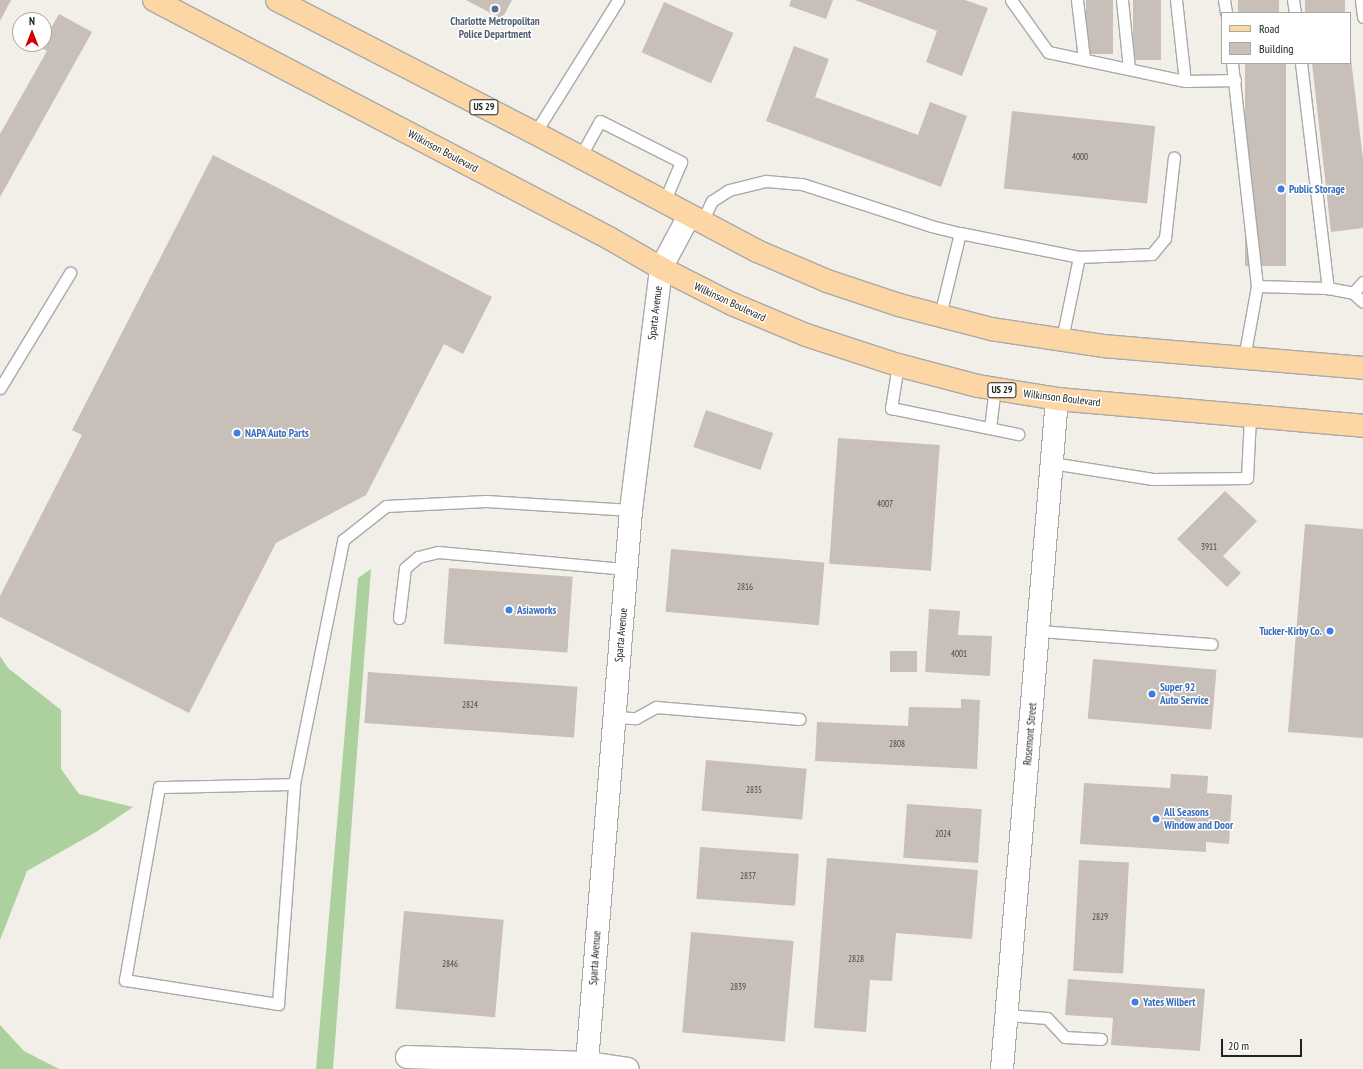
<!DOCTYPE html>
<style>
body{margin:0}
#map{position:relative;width:1363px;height:1069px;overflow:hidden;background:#f2efe9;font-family:"PT Sans Narrow",sans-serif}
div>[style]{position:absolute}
.forest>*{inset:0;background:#add19e}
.building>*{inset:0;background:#c7bfb8;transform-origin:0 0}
.roads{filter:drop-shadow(1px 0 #a9a9a9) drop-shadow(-1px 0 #a9a9a9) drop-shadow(0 1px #a9a9a9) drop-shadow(0 -1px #a9a9a9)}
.lane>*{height:11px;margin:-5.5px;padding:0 5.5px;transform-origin:5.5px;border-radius:5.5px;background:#fff}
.street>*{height:22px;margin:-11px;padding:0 11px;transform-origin:11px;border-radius:11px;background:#fff}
.primary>*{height:22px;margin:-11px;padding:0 11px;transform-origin:11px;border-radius:11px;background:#fcd6a4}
.dots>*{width:11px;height:11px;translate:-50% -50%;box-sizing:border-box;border:2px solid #fff;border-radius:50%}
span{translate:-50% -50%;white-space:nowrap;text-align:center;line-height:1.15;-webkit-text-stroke:3px #fff;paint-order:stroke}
.number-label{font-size:9px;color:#4b4948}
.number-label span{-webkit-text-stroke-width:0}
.shield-label span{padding:1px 3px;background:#fff;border:1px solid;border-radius:3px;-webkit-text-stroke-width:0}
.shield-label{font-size:10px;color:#222;font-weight:700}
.service-label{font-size:11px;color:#4e5e75;font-weight:700}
.street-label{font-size:11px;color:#222}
.shop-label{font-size:11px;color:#366cbe;font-weight:700}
.left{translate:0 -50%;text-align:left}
.right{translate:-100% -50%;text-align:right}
.legend{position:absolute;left:1221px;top:12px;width:130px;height:52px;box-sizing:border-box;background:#fff;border:1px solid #a7a7a7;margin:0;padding:5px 7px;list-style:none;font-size:12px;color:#222}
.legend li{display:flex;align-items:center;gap:8px;height:20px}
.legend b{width:20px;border:1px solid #a7a7a7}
.north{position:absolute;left:12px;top:12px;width:40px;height:40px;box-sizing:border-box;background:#fff;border:1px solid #a7a7a7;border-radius:50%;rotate:0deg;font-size:11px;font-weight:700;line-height:16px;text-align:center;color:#222}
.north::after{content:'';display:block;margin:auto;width:14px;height:18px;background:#d40000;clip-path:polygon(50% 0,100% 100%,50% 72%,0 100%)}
.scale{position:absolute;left:1221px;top:1039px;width:81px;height:18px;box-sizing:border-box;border:2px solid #222;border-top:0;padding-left:5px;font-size:12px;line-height:14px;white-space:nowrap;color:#222;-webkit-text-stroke:3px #fff;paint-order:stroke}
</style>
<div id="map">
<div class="forest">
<div style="clip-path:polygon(371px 569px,333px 1069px,316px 1069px,358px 578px)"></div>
<div style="clip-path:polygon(0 656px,8px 668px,61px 710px,61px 769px,79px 794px,133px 807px,96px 832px,27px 871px,0 940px)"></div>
<div style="clip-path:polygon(0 1025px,24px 1051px,59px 1069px,0 1069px)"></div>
</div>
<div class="building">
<div style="clip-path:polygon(0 0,11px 0,0 21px)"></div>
<div style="clip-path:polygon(466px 0,512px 0,502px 19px)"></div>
<div style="clip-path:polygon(791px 0,833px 0,826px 19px,789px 6px)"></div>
<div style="clip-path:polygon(855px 0,965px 0,988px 8px,962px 76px,926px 62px,937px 31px)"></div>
<div style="left:1086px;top:0;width:27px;height:54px"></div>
<div style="left:1133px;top:0;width:28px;height:60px"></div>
<div style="left:1238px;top:0;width:41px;height:13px"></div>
<div style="left:1305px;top:0;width:40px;height:13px"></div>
<div style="left:664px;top:2px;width:76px;height:55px;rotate:24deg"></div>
<div style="clip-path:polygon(59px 14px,92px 32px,0 197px,0 134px,47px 51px,40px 47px,41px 44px,44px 44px,44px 40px)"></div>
<div style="clip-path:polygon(794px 46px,829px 59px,815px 97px,918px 135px,930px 102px,967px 116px,941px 187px,766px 121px)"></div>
<div style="clip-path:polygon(1350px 51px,1363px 159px,1363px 228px,1331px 232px,1312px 63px,1350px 63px)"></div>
<div style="left:1245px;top:63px;width:41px;height:203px"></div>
<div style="left:1012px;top:111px;width:144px;height:78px;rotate:6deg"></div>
<div style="clip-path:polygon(213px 155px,492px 297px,463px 354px,444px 344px,366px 495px,276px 543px,189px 713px,0 617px,0 596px,82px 435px,72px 430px)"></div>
<div style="left:706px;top:410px;width:71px;height:39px;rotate:19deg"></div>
<div style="left:838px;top:438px;width:102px;height:126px;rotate:4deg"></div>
<div style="clip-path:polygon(1225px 491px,1257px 521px,1223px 556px,1241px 573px,1227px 587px,1177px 539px)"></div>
<div style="clip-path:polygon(1305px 524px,1363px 529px,1363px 738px,1288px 732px)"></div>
<div style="left:671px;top:549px;width:154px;height:63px;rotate:5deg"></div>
<div style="left:449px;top:568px;width:124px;height:76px;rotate:4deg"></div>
<div style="clip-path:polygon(929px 609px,960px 611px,958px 635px,992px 636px,990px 676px,925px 672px)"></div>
<div style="left:890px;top:651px;width:27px;height:21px"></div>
<div style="left:1093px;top:659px;width:124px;height:60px;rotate:5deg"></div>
<div style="left:368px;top:672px;width:210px;height:51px;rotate:4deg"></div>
<div style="clip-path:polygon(961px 699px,980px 700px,977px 769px,815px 761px,817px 722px,908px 726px,909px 707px,961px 708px)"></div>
<div style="left:706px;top:760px;width:101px;height:51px;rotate:5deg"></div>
<div style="clip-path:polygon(1171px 774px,1208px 776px,1207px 793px,1232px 795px,1229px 844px,1206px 842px,1206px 852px,1080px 844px,1084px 783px,1170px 788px)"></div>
<div style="left:907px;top:804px;width:75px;height:54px;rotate:4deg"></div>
<div style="left:700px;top:847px;width:99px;height:52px;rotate:4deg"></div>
<div style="clip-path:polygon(827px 858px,978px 870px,972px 939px,896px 933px,892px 981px,870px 980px,866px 1032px,814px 1028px)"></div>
<div style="left:1079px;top:860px;width:50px;height:111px;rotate:3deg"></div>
<div style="left:404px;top:911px;width:100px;height:98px;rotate:5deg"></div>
<div style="left:691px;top:932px;width:103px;height:101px;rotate:5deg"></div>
<div style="clip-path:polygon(1068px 979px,1205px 989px,1200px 1051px,1111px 1045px,1113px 1018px,1065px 1015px)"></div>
</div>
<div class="roads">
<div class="lane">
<div style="left:1011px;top:0;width:64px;rotate:54.6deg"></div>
<div style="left:1048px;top:52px;width:140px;rotate:12deg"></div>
<div style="left:1185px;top:81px;width:50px;rotate:-1.1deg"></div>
<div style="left:1077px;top:0;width:59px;rotate:83.2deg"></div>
<div style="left:1122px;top:0;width:69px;rotate:84.2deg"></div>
<div style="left:1176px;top:0;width:81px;rotate:83.7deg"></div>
<div style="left:1224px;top:0;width:13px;rotate:81deg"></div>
<div style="left:1293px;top:0;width:13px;rotate:81deg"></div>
<div style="left:1361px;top:0;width:17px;rotate:83deg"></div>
<div style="left:1232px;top:63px;width:224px;rotate:83.6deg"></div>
<div style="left:1257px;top:286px;width:73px;rotate:100.2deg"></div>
<div style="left:1301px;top:63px;width:227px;rotate:83.2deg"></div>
<div style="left:535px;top:133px;width:157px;rotate:-58deg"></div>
<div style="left:580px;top:157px;width:41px;rotate:-60.9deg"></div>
<div style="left:600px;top:121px;width:91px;rotate:26.8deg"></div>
<div style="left:681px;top:162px;width:43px;rotate:113deg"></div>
<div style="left:702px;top:222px;width:23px;rotate:-65deg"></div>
<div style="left:712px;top:201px;width:20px;rotate:-33deg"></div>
<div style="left:729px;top:190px;width:38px;rotate:-14deg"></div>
<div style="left:766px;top:181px;width:36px;rotate:5deg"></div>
<div style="left:802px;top:184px;width:136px;rotate:18deg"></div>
<div style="left:931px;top:226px;width:30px;rotate:14deg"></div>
<div style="left:960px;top:233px;width:84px;rotate:103.7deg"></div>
<div style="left:960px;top:233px;width:121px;rotate:11.4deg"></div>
<div style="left:1079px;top:257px;width:73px;rotate:-2.4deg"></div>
<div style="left:1152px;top:254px;width:21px;rotate:-51deg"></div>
<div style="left:1165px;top:238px;width:81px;rotate:-83.7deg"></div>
<div style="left:1257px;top:286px;width:71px;rotate:1.6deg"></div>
<div style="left:1328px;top:288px;width:25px;rotate:11deg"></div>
<div style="left:1353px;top:293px;width:13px;rotate:42deg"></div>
<div style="left:1353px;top:293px;width:15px;rotate:-48deg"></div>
<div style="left:1062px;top:339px;width:84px;rotate:-78.3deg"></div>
<div style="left:898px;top:365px;width:44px;rotate:99.2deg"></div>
<div style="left:891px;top:408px;width:130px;rotate:11.6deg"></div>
<div style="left:0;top:388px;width:135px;rotate:-58.7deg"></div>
<div style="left:990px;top:428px;width:39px;rotate:-83deg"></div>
<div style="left:1052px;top:463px;width:102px;rotate:9deg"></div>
<div style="left:1153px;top:479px;width:94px;rotate:-0.6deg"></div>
<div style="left:1247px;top:478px;width:62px;rotate:-87.2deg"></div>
<div style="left:399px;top:618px;width:50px;rotate:-83.2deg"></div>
<div style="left:405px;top:568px;width:17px;rotate:-40deg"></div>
<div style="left:418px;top:557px;width:21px;rotate:-14deg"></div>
<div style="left:438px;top:552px;width:189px;rotate:5.2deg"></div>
<div style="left:1039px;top:631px;width:173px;rotate:4.3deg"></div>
<div style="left:614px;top:717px;width:22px;rotate:3deg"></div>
<div style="left:636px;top:718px;width:23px;rotate:-29deg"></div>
<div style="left:656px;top:707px;width:144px;rotate:4.8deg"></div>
<div style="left:294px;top:784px;width:135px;rotate:178.7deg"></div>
<div style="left:159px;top:787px;width:196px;rotate:100deg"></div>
<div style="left:125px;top:980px;width:155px;rotate:8.9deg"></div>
<div style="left:278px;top:1004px;width:221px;rotate:-85.8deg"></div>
<div style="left:294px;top:784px;width:249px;rotate:-78.6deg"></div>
<div style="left:343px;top:540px;width:55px;rotate:-38.3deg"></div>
<div style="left:386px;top:506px;width:100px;rotate:-2.9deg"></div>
<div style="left:486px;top:501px;width:145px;rotate:3.6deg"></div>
<div style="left:1007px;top:1015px;width:40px;rotate:4.3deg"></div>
<div style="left:1047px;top:1018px;width:26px;rotate:47deg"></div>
<div style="left:1065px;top:1037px;width:36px;rotate:3deg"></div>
</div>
<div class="street">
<div style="left:407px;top:1057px;width:180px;rotate:1.9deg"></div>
<div style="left:587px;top:1063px;width:41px;rotate:8.3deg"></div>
<div style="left:587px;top:1063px;width:555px;rotate:-85.45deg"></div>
<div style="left:631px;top:510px;width:244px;rotate:-82.9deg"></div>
<div style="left:661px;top:268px;width:59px;rotate:-61.7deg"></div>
<div style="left:1002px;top:1069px;width:672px;rotate:-85.31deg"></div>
</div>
<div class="primary">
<div style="left:154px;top:0;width:513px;rotate:27.61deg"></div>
<div style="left:609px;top:238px;width:60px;rotate:30deg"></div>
<div style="left:661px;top:268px;width:80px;rotate:26.9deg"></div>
<div style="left:732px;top:304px;width:80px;rotate:22.7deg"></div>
<div style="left:806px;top:335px;width:97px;rotate:18.1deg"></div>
<div style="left:898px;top:365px;width:83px;rotate:14.7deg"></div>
<div style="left:978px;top:386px;width:80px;rotate:9.3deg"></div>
<div style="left:1057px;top:399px;width:307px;rotate:5deg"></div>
<div style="left:277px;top:0;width:290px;rotate:27.3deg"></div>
<div style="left:535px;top:133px;width:251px;rotate:28deg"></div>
<div style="left:757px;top:251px;width:76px;rotate:23.2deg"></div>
<div style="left:827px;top:281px;width:76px;rotate:18.4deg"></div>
<div style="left:899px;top:305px;width:95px;rotate:14.6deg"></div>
<div style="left:991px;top:329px;width:113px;rotate:8.6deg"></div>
<div style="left:1103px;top:346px;width:261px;rotate:4.8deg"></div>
</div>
</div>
<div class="dots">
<div style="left:495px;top:9px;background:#5c6f8a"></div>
<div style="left:1281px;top:189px;background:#3f7fe0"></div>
<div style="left:237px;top:433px;background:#3f7fe0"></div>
<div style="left:509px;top:610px;background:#3f7fe0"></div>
<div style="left:1330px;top:631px;background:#3f7fe0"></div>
<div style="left:1152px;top:694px;background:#3f7fe0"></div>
<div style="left:1156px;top:819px;background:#3f7fe0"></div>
<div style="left:1135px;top:1002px;background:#3f7fe0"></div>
</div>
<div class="number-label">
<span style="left:1080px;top:157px">4000</span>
<span style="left:885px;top:504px">4007</span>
<span style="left:1209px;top:547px">3911</span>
<span style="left:745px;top:587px">2816</span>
<span style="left:959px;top:654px">4001</span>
<span style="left:470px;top:705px">2824</span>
<span style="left:897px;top:744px">2808</span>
<span style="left:754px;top:790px">2835</span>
<span style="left:943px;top:834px">2024</span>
<span style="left:748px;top:876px">2837</span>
<span style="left:1100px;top:917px">2829</span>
<span style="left:856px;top:959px">2828</span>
<span style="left:450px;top:964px">2846</span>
<span style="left:738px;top:987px">2839</span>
</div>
<div class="shield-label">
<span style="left:484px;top:107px">US 29</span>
<span style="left:1002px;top:390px">US 29</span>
</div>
<div class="service-label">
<span style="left:495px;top:28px">Charlotte Metropolitan<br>Police Department</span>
</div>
<div class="street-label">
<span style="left:443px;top:151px;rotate:28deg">Wilkinson Boulevard</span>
<span style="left:730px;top:302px;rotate:25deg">Wilkinson Boulevard</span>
<span style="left:655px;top:313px;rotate:-83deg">Sparta Avenue</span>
<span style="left:1062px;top:398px;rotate:7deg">Wilkinson Boulevard</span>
<span style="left:621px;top:635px;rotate:-85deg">Sparta Avenue</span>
<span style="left:1030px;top:734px;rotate:-85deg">Rosemont Street</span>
<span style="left:595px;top:958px;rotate:-86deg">Sparta Avenue</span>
</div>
<div class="shop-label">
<span class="left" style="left:1289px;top:189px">Public Storage</span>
<span class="left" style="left:245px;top:433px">NAPA Auto Parts</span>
<span class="left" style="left:517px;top:610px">Asiaworks</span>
<span class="right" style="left:1322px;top:631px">Tucker-Kirby Co.</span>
<span class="left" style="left:1160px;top:694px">Super 92<br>Auto Service</span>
<span class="left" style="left:1164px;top:819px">All Seasons<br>Window and Door</span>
<span class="left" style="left:1143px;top:1002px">Yates Wilbert</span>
</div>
<ul class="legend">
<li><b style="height:5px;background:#fcd6a4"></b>Road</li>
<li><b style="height:11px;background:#c7bfb8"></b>Building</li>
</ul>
<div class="north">N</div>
<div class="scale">20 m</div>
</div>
